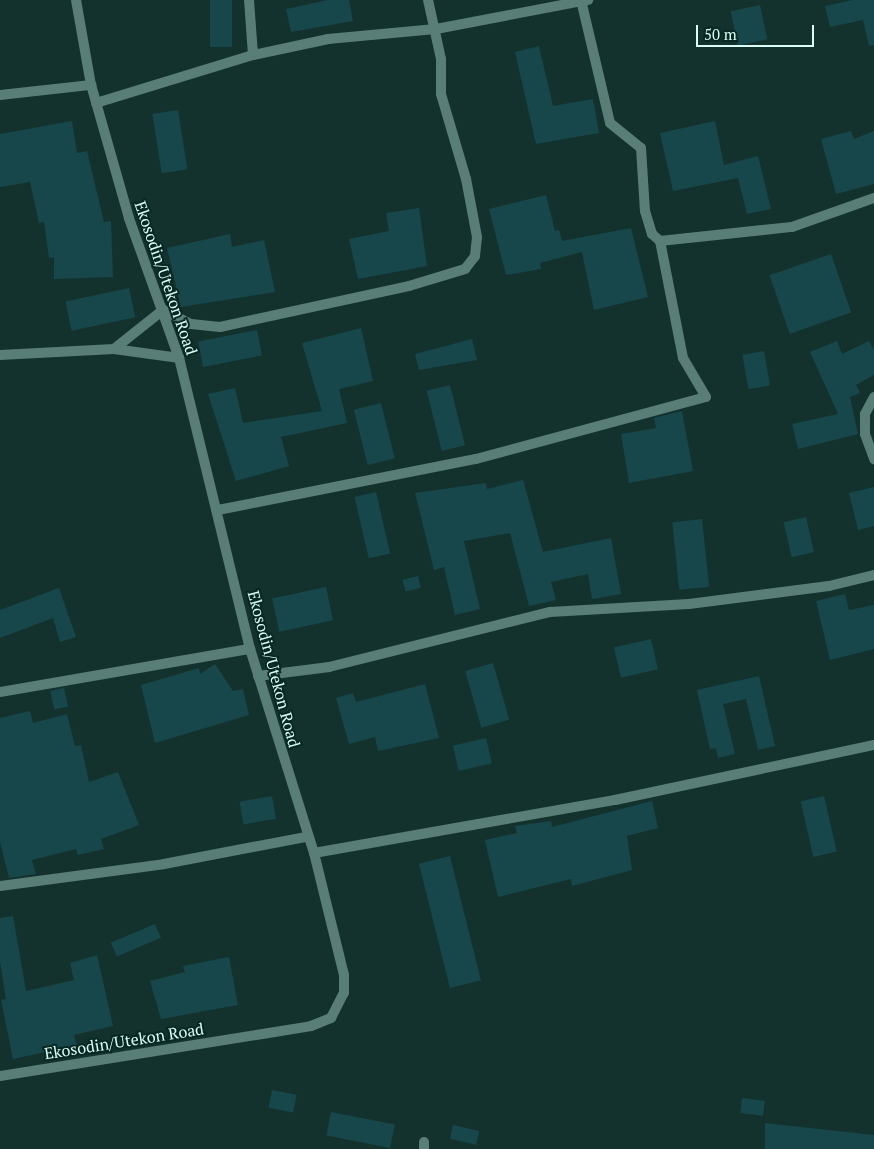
<!DOCTYPE html>
<style>
body{margin:0}
#map{position:relative;width:874px;height:1149px;overflow:hidden;background:#13322e;font-family:"PT Serif",serif}
div>[style]{position:absolute}
.building>*{inset:0;background:#17474b;transform-origin:0 0}
.street>*{height:10px;margin:-5px;padding:0 5px;transform-origin:5px;border-radius:5px;background:#597e77}
span{translate:-50% -50%;white-space:nowrap;text-align:center;line-height:1.15;-webkit-text-stroke:4px #082824;paint-order:stroke}
.street-label{font-size:16px;color:#d9fdf7}
.scale{position:absolute;left:696px;top:25px;width:118px;height:22px;box-sizing:border-box;border:2px solid #d9fdf7;border-top:0;padding-left:6px;font-size:15px;line-height:18px;white-space:nowrap;color:#d9fdf7;-webkit-text-stroke:4px #082824;paint-order:stroke}
</style>
<div id="map">
<div class="building">
<div style="left:210px;top:0;width:22px;height:47px"></div>
<div style="clip-path:polygon(328px 0,349px 0,353px 21px,291px 32px,286px 9px)"></div>
<div style="clip-path:polygon(853px 0,874px 0,874px 45px,869px 46px,863px 20px,830px 27px,825px 6px)"></div>
<div style="left:760px;top:5px;width:35px;height:30px;rotate:78deg"></div>
<div style="clip-path:polygon(539px 46px,553px 106px,593px 99px,599px 133px,536px 144px,515px 52px)"></div>
<div style="left:178px;top:110px;width:60px;height:26px;rotate:81deg"></div>
<div style="clip-path:polygon(72px 121px,77px 153px,87px 151px,104px 222px,111px 221px,113px 277px,54px 279px,54px 257px,49px 258px,44px 222px,39px 223px,30px 182px,0 187px,0 134px)"></div>
<div style="clip-path:polygon(715px 121px,724px 165px,758px 156px,771px 209px,747px 214px,738px 178px,673px 191px,660px 133px)"></div>
<div style="clip-path:polygon(851px 131px,854px 139px,874px 131px,874px 184px,836px 194px,821px 139px)"></div>
<div style="clip-path:polygon(546px 195px,555px 231px,559px 230px,562px 241px,631px 228px,648px 297px,594px 310px,582px 252px,540px 263px,541px 269px,506px 275px,489px 209px)"></div>
<div style="clip-path:polygon(419px 208px,427px 266px,358px 279px,349px 239px,389px 231px,386px 213px)"></div>
<div style="clip-path:polygon(230px 234px,232px 247px,264px 240px,275px 292px,181px 307px,167px 248px)"></div>
<div style="left:831px;top:254px;width:62px;height:65px;rotate:71deg"></div>
<div style="left:129px;top:288px;width:30px;height:65px;rotate:78deg"></div>
<div style="clip-path:polygon(361px 328px,373px 381px,339px 389px,347px 423px,281px 437px,289px 466px,236px 481px,208px 394px,235px 388px,243px 423px,322px 411px,302px 343px)"></div>
<div style="left:257px;top:330px;width:26px;height:60px;rotate:79deg"></div>
<div style="clip-path:polygon(472px 339px,477px 360px,419px 370px,415px 354px)"></div>
<div style="clip-path:polygon(837px 341px,842px 354px,869px 341px,874px 350px,874px 375px,856px 385px,860px 393px,850px 397px,858px 434px,798px 449px,792px 424px,838px 414px,810px 352px)"></div>
<div style="left:764px;top:351px;width:35px;height:22px;rotate:80deg"></div>
<div style="left:450px;top:385px;width:62px;height:24px;rotate:76deg"></div>
<div style="left:381px;top:403px;width:57px;height:28px;rotate:76deg"></div>
<div style="clip-path:polygon(682px 411px,693px 471px,629px 483px,621px 434px,656px 428px,654px 418px)"></div>
<div style="clip-path:polygon(523px 480px,543px 552px,611px 538px,621px 594px,592px 599px,588px 574px,551px 582px,556px 600px,529px 606px,510px 533px,464px 541px,480px 609px,455px 615px,444px 567px,434px 570px,415px 493px,486px 483px,487px 489px)"></div>
<div style="clip-path:polygon(874px 487px,874px 526px,858px 530px,849px 493px)"></div>
<div style="left:376px;top:492px;width:63px;height:22px;rotate:77deg"></div>
<div style="left:806px;top:517px;width:36px;height:23px;rotate:77deg"></div>
<div style="left:702px;top:519px;width:68px;height:30px;rotate:84deg"></div>
<div style="left:418px;top:576px;width:12px;height:16px;rotate:76deg"></div>
<div style="left:326px;top:587px;width:34px;height:55px;rotate:78deg"></div>
<div style="clip-path:polygon(59px 588px,76px 637px,60px 642px,53px 618px,0 638px,0 610px)"></div>
<div style="clip-path:polygon(845px 594px,849px 610px,874px 605px,874px 649px,830px 660px,816px 601px)"></div>
<div style="left:651px;top:639px;width:31px;height:38px;rotate:77deg"></div>
<div style="left:493px;top:663px;width:59px;height:29px;rotate:74deg"></div>
<div style="clip-path:polygon(215px 664px,233px 691px,243px 689px,249px 715px,155px 743px,141px 685px,199px 668px,200px 674px)"></div>
<div style="clip-path:polygon(759px 676px,775px 746px,758px 750px,746px 699px,723px 704px,735px 754px,718px 758px,716px 748px,710px 749px,697px 690px)"></div>
<div style="clip-path:polygon(425px 684px,439px 738px,378px 751px,375px 737px,349px 744px,336px 698px,353px 693px,356px 702px)"></div>
<div style="left:64px;top:688px;width:19px;height:14px;rotate:78deg"></div>
<div style="clip-path:polygon(30px 711px,33px 723px,67px 714px,75px 746px,81px 745px,89px 782px,118px 772px,139px 825px,101px 839px,104px 849px,78px 855px,76px 849px,32px 860px,36px 874px,9px 878px,0 842px,0 718px)"></div>
<div style="left:486px;top:738px;width:26px;height:34px;rotate:77deg"></div>
<div style="left:272px;top:796px;width:23px;height:33px;rotate:80deg"></div>
<div style="left:824px;top:796px;width:57px;height:24px;rotate:77deg"></div>
<div style="clip-path:polygon(652px 801px,658px 828px,627px 836px,632px 870px,572px 886px,571px 879px,498px 897px,485px 840px,517px 833px,515px 826px,551px 821px,552px 827px)"></div>
<div style="left:450px;top:856px;width:128px;height:32px;rotate:76deg"></div>
<div style="clip-path:polygon(13px 916px,26px 991px,74px 980px,70px 963px,97px 955px,113px 1026px,74px 1035px,77px 1045px,13px 1059px,1px 1000px,6px 999px,0 961px,0 918px)"></div>
<div style="left:155px;top:924px;width:15px;height:48px;rotate:67deg"></div>
<div style="clip-path:polygon(229px 957px,238px 1005px,161px 1019px,150px 981px,185px 972px,183px 966px)"></div>
<div style="left:272px;top:1090px;width:25px;height:18px;rotate:11deg"></div>
<div style="left:742px;top:1098px;width:23px;height:15px;rotate:7deg"></div>
<div style="left:331px;top:1112px;width:65px;height:24px;rotate:11deg"></div>
<div style="clip-path:polygon(765px 1123px,874px 1135px,874px 1149px,765px 1149px)"></div>
<div style="left:453px;top:1125px;width:27px;height:14px;rotate:13deg"></div>
</div>
<div class="street">
<div style="left:249px;top:0;width:55px;rotate:85.8deg"></div>
<div style="left:581px;top:0;width:126px;rotate:76.7deg"></div>
<div style="left:610px;top:123px;width:40px;rotate:39deg"></div>
<div style="left:641px;top:148px;width:63px;rotate:86.4deg"></div>
<div style="left:645px;top:211px;width:24px;rotate:73deg"></div>
<div style="left:652px;top:234px;width:11px;rotate:41deg"></div>
<div style="left:660px;top:241px;width:133px;rotate:-6.1deg"></div>
<div style="left:792px;top:227px;width:87px;rotate:-19.5deg"></div>
<div style="left:0;top:95px;width:92px;rotate:-6.3deg"></div>
<div style="left:96px;top:103px;width:164px;rotate:-17deg"></div>
<div style="left:253px;top:55px;width:77px;rotate:-12deg"></div>
<div style="left:328px;top:39px;width:108px;rotate:-5.3deg"></div>
<div style="left:436px;top:29px;width:155px;rotate:-10.8deg"></div>
<div style="left:114px;top:349px;width:63px;rotate:-38.5deg"></div>
<div style="left:163px;top:310px;width:31px;rotate:27deg"></div>
<div style="left:191px;top:324px;width:29px;rotate:6deg"></div>
<div style="left:220px;top:327px;width:193px;rotate:-12.2deg"></div>
<div style="left:409px;top:286px;width:59px;rotate:-16.9deg"></div>
<div style="left:465px;top:269px;width:16px;rotate:-52deg"></div>
<div style="left:475px;top:256px;width:19px;rotate:-84deg"></div>
<div style="left:477px;top:237px;width:59px;rotate:-100.7deg"></div>
<div style="left:466px;top:179px;width:89px;rotate:-106.4deg"></div>
<div style="left:441px;top:94px;width:35px;rotate:-90deg"></div>
<div style="left:441px;top:59px;width:60px;rotate:-102.4deg"></div>
<div style="left:0;top:355px;width:114px;rotate:-3deg"></div>
<div style="left:114px;top:349px;width:66px;rotate:7.9deg"></div>
<div style="left:874px;top:397px;width:19px;rotate:118deg"></div>
<div style="left:865px;top:414px;width:20px;rotate:90deg"></div>
<div style="left:865px;top:434px;width:27px;rotate:70deg"></div>
<div style="left:218px;top:510px;width:263px;rotate:-11.2deg"></div>
<div style="left:476px;top:459px;width:238px;rotate:-15.1deg"></div>
<div style="left:706px;top:397px;width:45px;rotate:-120.5deg"></div>
<div style="left:683px;top:358px;width:119px;rotate:-101.1deg"></div>
<div style="left:258px;top:676px;width:72px;rotate:-7.2deg"></div>
<div style="left:329px;top:667px;width:228px;rotate:-14deg"></div>
<div style="left:550px;top:612px;width:139px;rotate:-3.3deg"></div>
<div style="left:689px;top:604px;width:141px;rotate:-7.3deg"></div>
<div style="left:829px;top:586px;width:46px;rotate:-13.7deg"></div>
<div style="left:0;top:692px;width:254px;rotate:-9.8deg"></div>
<div style="left:314px;top:853px;width:306px;rotate:-10deg"></div>
<div style="left:615px;top:800px;width:265px;rotate:-12deg"></div>
<div style="left:0;top:886px;width:165px;rotate:-7.6deg"></div>
<div style="left:164px;top:864px;width:145px;rotate:-10.8deg"></div>
<div style="left:0;top:1076px;width:315px;rotate:-9.1deg"></div>
<div style="left:311px;top:1026px;width:22px;rotate:-22deg"></div>
<div style="left:331px;top:1018px;width:28px;rotate:-63deg"></div>
<div style="left:344px;top:993px;width:18px;rotate:-90deg"></div>
<div style="left:344px;top:975px;width:126px;rotate:-103.8deg"></div>
<div style="left:314px;top:853px;width:214px;rotate:-107.4deg"></div>
<div style="left:250px;top:649px;width:300px;rotate:-103.7deg"></div>
<div style="left:179px;top:358px;width:149px;rotate:-109.7deg"></div>
<div style="left:129px;top:218px;width:138px;rotate:-105.9deg"></div>
<div style="left:91px;top:85px;width:86px;rotate:-100deg"></div>
<div style="left:424px;top:1149px;width:7px;rotate:-90deg"></div>
</div>
<div class="street-label">
<span style="left:166px;top:278px;rotate:71deg">Ekosodin/Utekon Road</span>
<span style="left:274px;top:669px;rotate:75deg">Ekosodin/Utekon Road</span>
<span style="left:124px;top:1041px;rotate:-9deg">Ekosodin/Utekon Road</span>
</div>
<div class="scale">50 m</div>
</div>
